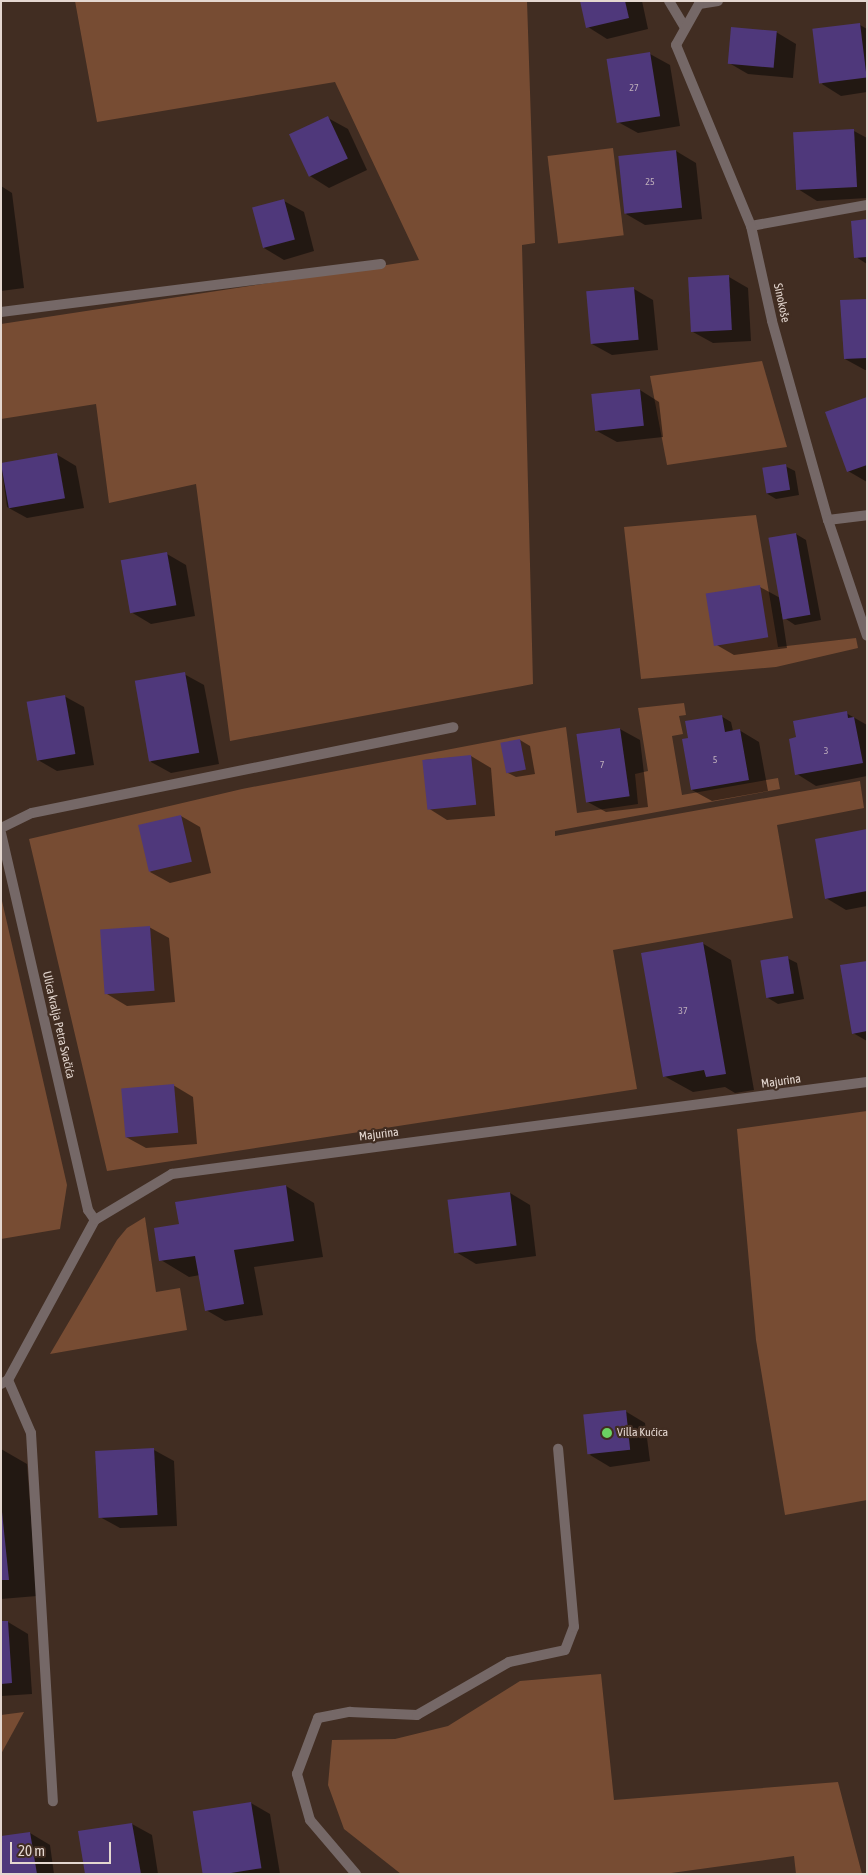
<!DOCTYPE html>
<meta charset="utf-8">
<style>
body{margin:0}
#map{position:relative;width:868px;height:1875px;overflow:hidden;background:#412d22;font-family:"Asap Condensed",sans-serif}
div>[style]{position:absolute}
.green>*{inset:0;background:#774c33;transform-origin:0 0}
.shadow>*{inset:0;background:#0007}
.building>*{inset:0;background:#4f387b;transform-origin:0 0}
.service>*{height:10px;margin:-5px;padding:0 5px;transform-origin:5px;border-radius:5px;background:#756867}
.minor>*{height:10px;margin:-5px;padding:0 5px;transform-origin:5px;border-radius:5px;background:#756867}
.dots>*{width:14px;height:14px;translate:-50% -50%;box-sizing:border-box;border:2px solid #412d22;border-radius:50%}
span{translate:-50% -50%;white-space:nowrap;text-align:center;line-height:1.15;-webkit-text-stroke:4.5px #412d22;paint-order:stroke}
.number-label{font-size:10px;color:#bfafbb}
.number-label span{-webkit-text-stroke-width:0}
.street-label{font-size:12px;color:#e4d7d0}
.poi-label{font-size:12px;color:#e4d7d0}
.left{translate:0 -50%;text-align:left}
.frame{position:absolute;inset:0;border:2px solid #e4d7d0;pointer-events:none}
.scale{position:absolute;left:10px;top:1842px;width:101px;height:22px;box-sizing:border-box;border:2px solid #e4d7d0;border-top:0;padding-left:6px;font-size:15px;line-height:18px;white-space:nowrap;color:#e4d7d0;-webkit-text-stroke:4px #412d22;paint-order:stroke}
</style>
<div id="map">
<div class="green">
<div style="clip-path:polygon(75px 1px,527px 1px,535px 243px,522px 245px,533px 684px,230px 741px,196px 484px,109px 503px,96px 404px,1px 419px,1px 324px,419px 260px,335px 82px,97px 122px)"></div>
<div style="left:613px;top:148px;width:88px;height:66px;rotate:83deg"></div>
<div style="clip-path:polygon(762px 361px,787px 447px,667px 465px,650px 376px)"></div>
<div style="clip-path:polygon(756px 515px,778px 647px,856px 638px,858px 648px,776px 667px,641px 679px,624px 527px)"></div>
<div style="clip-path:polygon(684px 703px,686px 715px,679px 716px,683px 734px,672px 736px,682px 795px,778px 778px,780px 789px,555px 831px,555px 836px,860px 781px,864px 808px,777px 825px,793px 918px,613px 950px,637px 1089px,107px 1171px,29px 839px,242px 789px,566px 727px,577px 813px,638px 804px,635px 774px,648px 771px,638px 708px)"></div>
<div style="clip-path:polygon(2px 901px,67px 1185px,60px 1229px,1px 1239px)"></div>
<div style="clip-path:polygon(867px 1111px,867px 1500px,785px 1515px,756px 1340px,737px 1129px)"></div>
<div style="clip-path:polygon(145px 1217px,156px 1292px,180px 1288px,187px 1330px,50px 1354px,117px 1240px,127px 1228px)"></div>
<div style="clip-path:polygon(601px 1674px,614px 1800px,838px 1782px,862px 1874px,796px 1874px,794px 1856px,664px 1874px,401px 1874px,344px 1829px,328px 1785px,332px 1740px,395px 1739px,448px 1726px,520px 1681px)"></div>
<div style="clip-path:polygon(24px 1712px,1px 1754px,1px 1715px)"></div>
</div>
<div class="shadow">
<div style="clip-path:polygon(581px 1px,642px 1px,648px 29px,607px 39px,588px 27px)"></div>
<div style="clip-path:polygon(860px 25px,867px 29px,867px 92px,841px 96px,822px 84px)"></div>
<div style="clip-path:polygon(776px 32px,796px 44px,793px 78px,748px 74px,729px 63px)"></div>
<div style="clip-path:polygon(650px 54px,670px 65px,680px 126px,638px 133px,618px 122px)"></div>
<div style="clip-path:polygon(328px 118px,348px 129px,367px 170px,329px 188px,310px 176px)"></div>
<div style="clip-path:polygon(854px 131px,867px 138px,867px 198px,817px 201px,798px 189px)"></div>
<div style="clip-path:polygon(676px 151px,696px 163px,702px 219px,645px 225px,626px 214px)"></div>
<div style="clip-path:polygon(1px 186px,12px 193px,24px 288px,1px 291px)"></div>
<div style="clip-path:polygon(284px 201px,304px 212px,314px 251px,284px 260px,264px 248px)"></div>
<div style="clip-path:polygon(867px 221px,867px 264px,856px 257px)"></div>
<div style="clip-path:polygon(729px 277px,748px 288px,751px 341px,713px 343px,693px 332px)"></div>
<div style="clip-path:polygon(634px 289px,653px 300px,658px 350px,612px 355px,592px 344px)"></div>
<div style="clip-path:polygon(867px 300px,867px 370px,865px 370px,845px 359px)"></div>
<div style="clip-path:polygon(640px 390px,659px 402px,663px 437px,617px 442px,597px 431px)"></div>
<div style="clip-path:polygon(867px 398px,867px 482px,848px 471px)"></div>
<div style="clip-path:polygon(56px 454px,76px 466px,84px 508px,27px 518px,7px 507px,1px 464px)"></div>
<div style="clip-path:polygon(785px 466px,795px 471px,799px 495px,776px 499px,766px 493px)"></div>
<div style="clip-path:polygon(796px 534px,806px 540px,821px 620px,795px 625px,786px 619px,781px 608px,787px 648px,734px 655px,715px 644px,760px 587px,782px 599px)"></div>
<div style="clip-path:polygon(167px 554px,186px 565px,195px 616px,151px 624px,131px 612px)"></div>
<div style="clip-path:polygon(184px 674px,204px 685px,219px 764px,171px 773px,151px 762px)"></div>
<div style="clip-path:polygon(64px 696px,84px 707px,94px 765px,57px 771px,38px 760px)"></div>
<div style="clip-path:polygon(846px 713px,867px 725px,867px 776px,816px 786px,797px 774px)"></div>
<div style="clip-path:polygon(721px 716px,731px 722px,733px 731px,739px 730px,759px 742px,768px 791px,712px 801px,692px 790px,692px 738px)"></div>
<div style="clip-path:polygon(620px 729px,640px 740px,648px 807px,606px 812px,586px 801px)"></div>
<div style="clip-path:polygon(520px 740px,530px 746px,535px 774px,516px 777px,506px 772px)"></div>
<div style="clip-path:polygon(471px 756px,491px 768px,495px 816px,447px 820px,428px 808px,424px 760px)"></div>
<div style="clip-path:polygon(181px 816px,200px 827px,211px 873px,170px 883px,150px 872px)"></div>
<div style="clip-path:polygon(867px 831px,867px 906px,846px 910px,826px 898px)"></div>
<div style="clip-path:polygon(149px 927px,169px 938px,175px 1002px,127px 1006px,107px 994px)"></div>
<div style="clip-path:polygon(702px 943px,731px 960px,754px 1090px,735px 1093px,725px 1087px,693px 1092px,664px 1076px)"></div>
<div style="clip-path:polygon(787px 958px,797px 963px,804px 999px,778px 1004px,768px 998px)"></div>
<div style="clip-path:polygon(867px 962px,867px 1041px,853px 1033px)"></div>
<div style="clip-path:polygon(173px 1085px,193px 1097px,197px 1144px,146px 1148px,126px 1137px)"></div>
<div style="clip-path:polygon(286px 1186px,314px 1203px,323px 1257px,254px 1267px,263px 1315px,225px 1321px,206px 1310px,200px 1275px,189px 1277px,161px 1260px,180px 1225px)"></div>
<div style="clip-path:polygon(510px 1193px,530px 1205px,536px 1256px,476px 1264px,456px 1252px)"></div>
<div style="clip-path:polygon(625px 1411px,645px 1423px,650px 1461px,610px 1467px,590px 1455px)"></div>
<div style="clip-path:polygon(1px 1449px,27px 1464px,37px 1596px,1px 1599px)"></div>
<div style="clip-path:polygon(154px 1450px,174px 1461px,177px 1526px,120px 1528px,100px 1517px)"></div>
<div style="clip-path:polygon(8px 1622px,28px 1634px,32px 1694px,1px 1696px,1px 1623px)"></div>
<div style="clip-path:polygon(251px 1803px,270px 1814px,280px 1874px,205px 1874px)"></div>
<div style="clip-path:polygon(132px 1824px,152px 1835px,158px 1874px,86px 1874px)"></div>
<div style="clip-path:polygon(30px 1833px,50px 1845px,54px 1874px,1px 1874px,1px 1838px)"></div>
</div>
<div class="building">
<div style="clip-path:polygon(580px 1px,625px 1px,629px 18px,586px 28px)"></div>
<div style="left:860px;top:23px;width:55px;height:48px;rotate:83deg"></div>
<div style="left:731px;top:27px;width:46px;height:37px;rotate:5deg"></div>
<div style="left:650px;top:52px;width:65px;height:44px;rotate:81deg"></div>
<div style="left:328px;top:116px;width:47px;height:43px;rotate:65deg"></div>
<div style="left:854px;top:129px;width:58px;height:61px;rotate:87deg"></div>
<div style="left:676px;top:150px;width:58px;height:58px;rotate:84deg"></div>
<div style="left:284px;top:199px;width:42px;height:33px;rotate:75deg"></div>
<div style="clip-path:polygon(867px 219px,867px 257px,854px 258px,851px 221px)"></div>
<div style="left:729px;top:275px;width:55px;height:41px;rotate:87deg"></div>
<div style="left:634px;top:287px;width:53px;height:48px;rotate:85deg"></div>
<div style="clip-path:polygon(867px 299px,867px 358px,844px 359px,840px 300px)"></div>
<div style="left:640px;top:389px;width:37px;height:49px;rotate:84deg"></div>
<div style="clip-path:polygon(867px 397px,867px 465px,847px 472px,825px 412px)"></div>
<div style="left:57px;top:453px;width:46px;height:57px;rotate:80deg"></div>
<div style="left:786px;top:464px;width:26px;height:24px;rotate:81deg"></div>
<div style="left:796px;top:533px;width:83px;height:28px;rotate:80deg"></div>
<div style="left:167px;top:552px;width:54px;height:47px;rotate:80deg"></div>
<div style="left:760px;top:585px;width:53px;height:55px;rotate:81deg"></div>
<div style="left:185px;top:672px;width:82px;height:51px;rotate:80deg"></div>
<div style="left:65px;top:695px;width:60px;height:39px;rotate:80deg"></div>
<div style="clip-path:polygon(847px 711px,848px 718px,854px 717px,863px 763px,795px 775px,789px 739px,796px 737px,793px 721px)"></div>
<div style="clip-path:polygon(722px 715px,725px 732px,740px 729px,749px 780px,691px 790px,682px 739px,688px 738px,685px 721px)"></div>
<div style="left:620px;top:728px;width:69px;height:44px;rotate:82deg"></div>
<div style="left:520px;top:739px;width:31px;height:20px;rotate:79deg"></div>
<div style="left:471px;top:755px;width:50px;height:49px;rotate:84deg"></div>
<div style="left:181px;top:815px;width:48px;height:44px;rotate:77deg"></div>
<div style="clip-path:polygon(867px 829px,867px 891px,825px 899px,815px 839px)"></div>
<div style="left:150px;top:926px;width:65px;height:50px;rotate:86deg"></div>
<div style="clip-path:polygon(703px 942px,726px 1074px,706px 1077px,704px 1070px,663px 1077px,641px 953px)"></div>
<div style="left:788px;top:956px;width:38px;height:28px;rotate:81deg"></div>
<div style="clip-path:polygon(867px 961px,867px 1031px,852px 1034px,840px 965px)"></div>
<div style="left:174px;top:1084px;width:49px;height:53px;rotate:85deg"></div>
<div style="clip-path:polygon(286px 1185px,294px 1241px,234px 1250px,244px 1304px,205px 1311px,195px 1256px,159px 1261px,154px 1228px,179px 1224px,175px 1202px)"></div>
<div style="left:510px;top:1192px;width:54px;height:63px;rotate:83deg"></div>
<div style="left:626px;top:1410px;width:40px;height:43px;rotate:84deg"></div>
<div style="left:154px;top:1448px;width:67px;height:59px;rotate:87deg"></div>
<div style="clip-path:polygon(1px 1502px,9px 1580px,1px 1580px)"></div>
<div style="clip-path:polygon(1px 1621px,8px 1621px,12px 1683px,1px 1684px)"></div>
<div style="left:251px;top:1802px;width:67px;height:59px;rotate:81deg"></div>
<div style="clip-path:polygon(132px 1823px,141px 1874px,85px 1874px,78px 1831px)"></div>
<div style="clip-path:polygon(30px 1832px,37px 1874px,1px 1874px,1px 1836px)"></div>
</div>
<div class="service">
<div style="left:669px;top:1px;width:31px;rotate:59deg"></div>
<div style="left:751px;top:226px;width:118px;rotate:-10.3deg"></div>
<div style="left:1px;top:312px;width:383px;rotate:-7.2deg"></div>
<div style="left:828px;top:520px;width:39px;rotate:-7deg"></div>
<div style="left:1px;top:828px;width:34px;rotate:-26deg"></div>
<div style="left:32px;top:813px;width:430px;rotate:-11.5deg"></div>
<div style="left:8px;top:1380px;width:58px;rotate:66.5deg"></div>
<div style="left:31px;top:1433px;width:369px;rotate:86.6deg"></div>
<div style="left:356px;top:1874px;width:71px;rotate:-130.4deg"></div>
<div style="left:310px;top:1820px;width:48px;rotate:-105.8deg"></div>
<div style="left:297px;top:1774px;width:60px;rotate:-69.4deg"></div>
<div style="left:318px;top:1718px;width:33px;rotate:-11deg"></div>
<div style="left:350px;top:1712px;width:67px;rotate:2.6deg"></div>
<div style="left:417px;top:1715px;width:106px;rotate:-29.9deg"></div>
<div style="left:509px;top:1662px;width:57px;rotate:-12.1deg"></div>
<div style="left:565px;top:1650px;width:25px;rotate:-69deg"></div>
<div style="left:574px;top:1627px;width:179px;rotate:-95.1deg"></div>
</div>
<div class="minor">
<div style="left:718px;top:1px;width:19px;rotate:171deg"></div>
<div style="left:699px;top:4px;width:47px;rotate:119.3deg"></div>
<div style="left:676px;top:45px;width:196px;rotate:67.5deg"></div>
<div style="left:751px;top:226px;width:97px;rotate:77.5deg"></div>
<div style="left:772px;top:321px;width:207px;rotate:74.3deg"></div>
<div style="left:828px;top:520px;width:122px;rotate:71.4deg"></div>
<div style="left:1px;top:833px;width:387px;rotate:77deg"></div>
<div style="left:88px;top:1210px;width:12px;rotate:55deg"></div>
<div style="left:1px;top:1384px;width:8px;rotate:-30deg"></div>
<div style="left:8px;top:1380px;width:182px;rotate:-61.5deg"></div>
<div style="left:95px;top:1220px;width:90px;rotate:-30.9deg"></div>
<div style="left:172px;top:1174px;width:701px;rotate:-7.54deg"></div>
</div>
<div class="dots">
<div style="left:607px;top:1433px;background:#6bd362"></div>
</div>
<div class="number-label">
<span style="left:634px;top:88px">27</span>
<span style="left:650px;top:182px">25</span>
<span style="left:826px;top:751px">3</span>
<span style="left:715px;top:760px">5</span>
<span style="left:602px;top:765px">7</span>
<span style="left:683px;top:1011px">37</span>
</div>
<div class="street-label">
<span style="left:781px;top:303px;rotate:78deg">Sinokoše</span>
<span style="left:58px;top:1025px;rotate:77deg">Ulica kralja Petra Svačića</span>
<span style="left:781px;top:1082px;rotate:-8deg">Majurina</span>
<span style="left:379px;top:1135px;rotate:-7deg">Majurina</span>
</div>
<div class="poi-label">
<span class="left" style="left:617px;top:1433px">Villa Kućica</span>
</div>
<div class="frame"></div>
<div class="scale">20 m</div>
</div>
